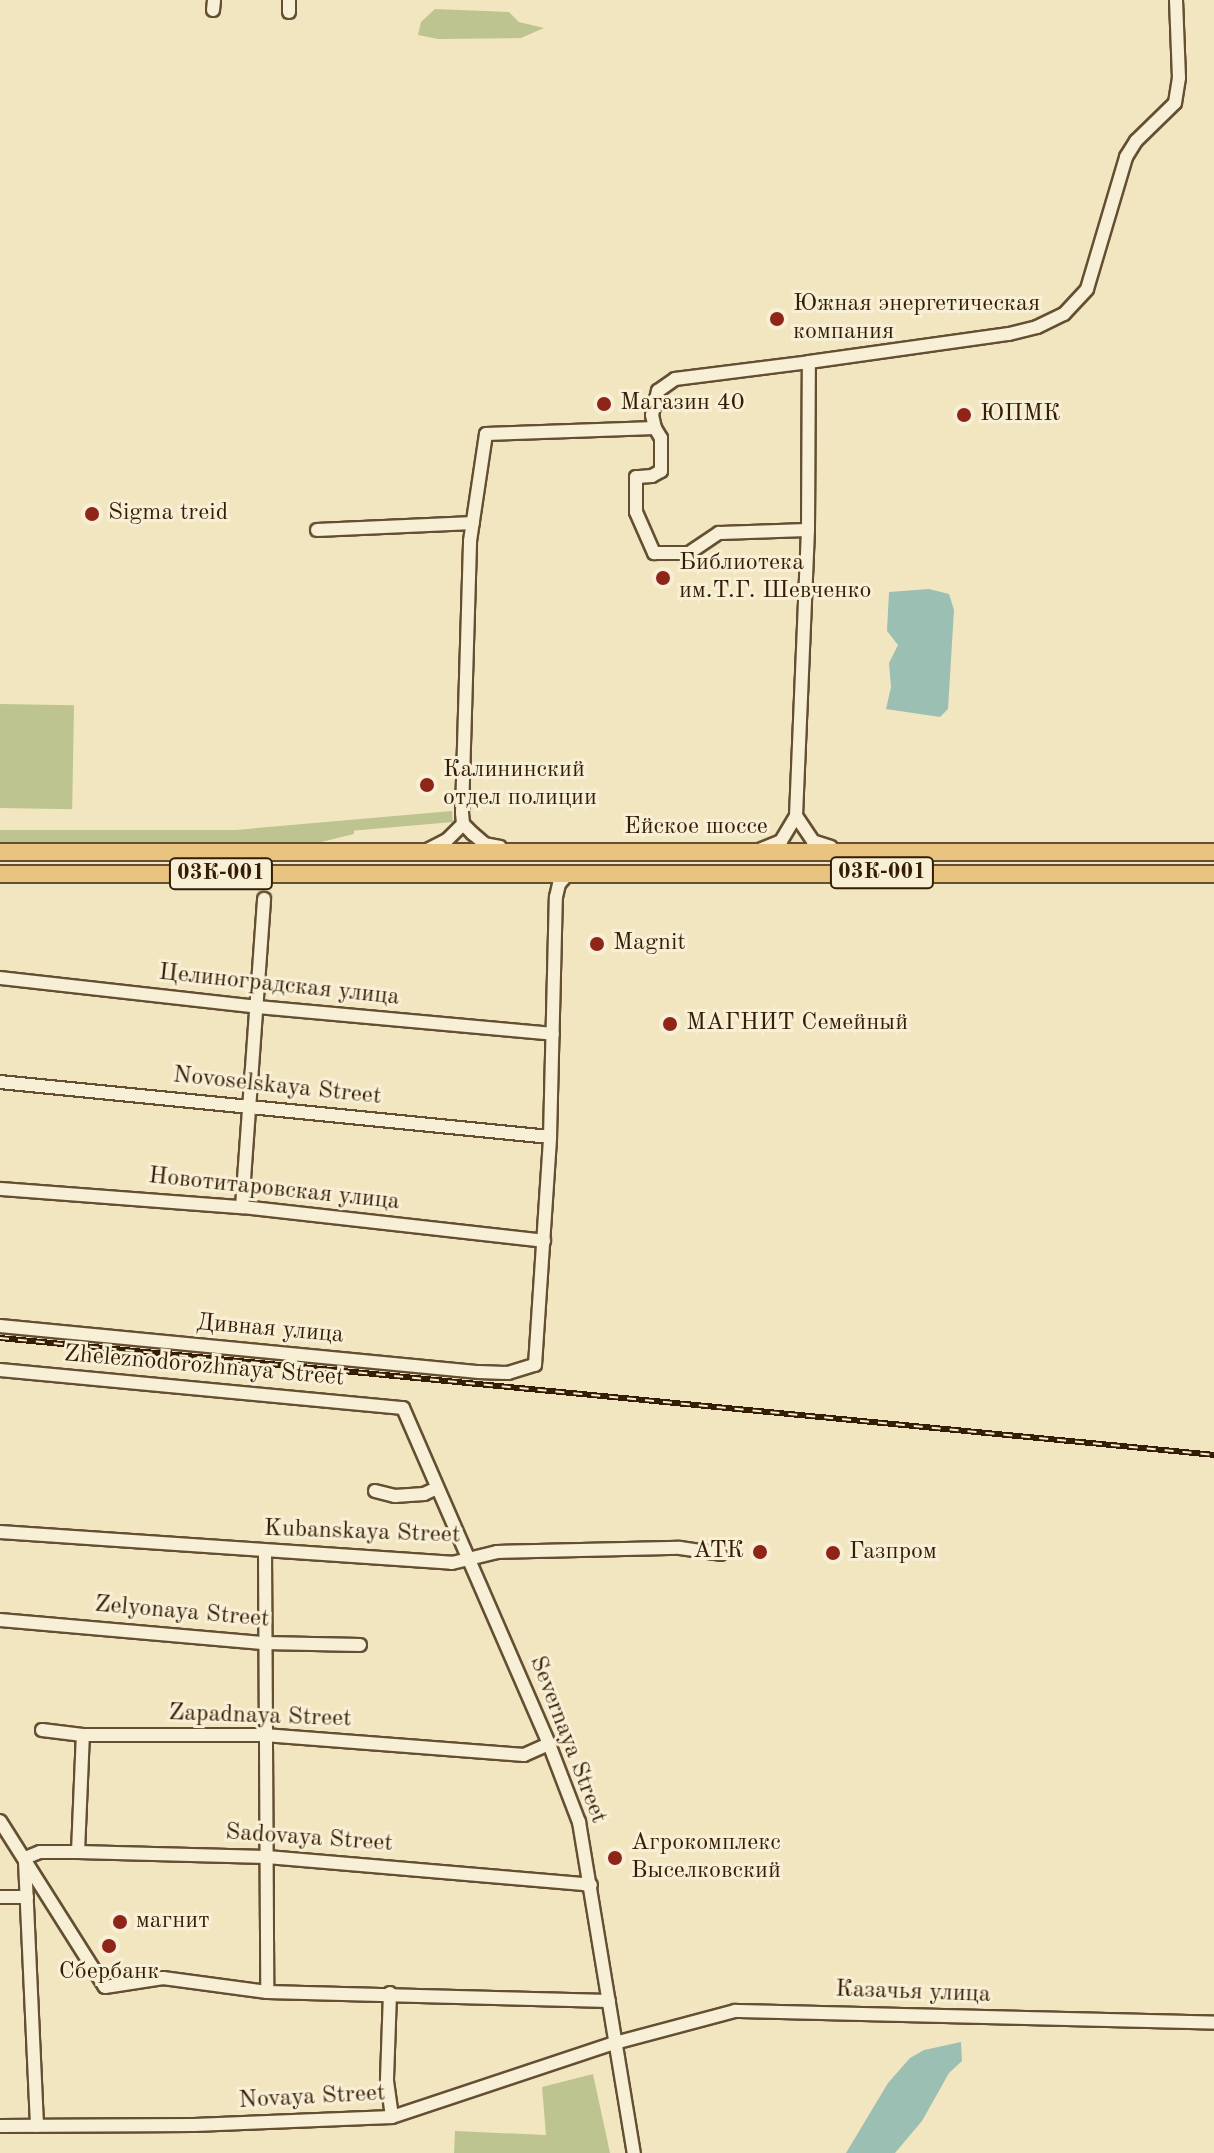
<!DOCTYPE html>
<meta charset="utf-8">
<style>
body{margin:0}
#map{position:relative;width:1214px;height:2153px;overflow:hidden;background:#f2e6c0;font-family:"Old Standard TT",serif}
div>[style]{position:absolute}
.green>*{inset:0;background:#bdc490;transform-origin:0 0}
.water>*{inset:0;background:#9bbfb3}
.roads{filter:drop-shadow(2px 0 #644f33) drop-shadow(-2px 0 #644f33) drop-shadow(0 2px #644f33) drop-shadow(0 -2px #644f33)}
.minor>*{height:12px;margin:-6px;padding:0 6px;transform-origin:6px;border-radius:6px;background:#f7efd6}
.major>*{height:16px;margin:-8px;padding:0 8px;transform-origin:8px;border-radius:8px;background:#e9c380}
.rail>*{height:6px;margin-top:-3px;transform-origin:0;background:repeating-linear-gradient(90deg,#f7efd6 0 9px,#351d04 0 18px);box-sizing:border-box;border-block:2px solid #351d04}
.dots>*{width:22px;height:22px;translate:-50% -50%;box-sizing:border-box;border:4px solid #f7efd6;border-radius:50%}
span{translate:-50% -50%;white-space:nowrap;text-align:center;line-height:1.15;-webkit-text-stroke:6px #f7efd6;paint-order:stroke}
.shield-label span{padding:2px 6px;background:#f7efd6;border:2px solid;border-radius:6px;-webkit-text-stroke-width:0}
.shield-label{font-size:22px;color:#351d04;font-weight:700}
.poi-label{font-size:24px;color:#351d04}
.left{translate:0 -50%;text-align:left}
.right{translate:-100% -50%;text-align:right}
.street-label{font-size:24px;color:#351d04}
</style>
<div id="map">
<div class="green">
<div style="clip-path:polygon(435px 9px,509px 12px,519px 22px,544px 28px,521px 38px,438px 39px,418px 35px,421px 22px)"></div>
<div style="left:0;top:704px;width:74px;height:104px;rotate:1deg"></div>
<div style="left:452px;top:811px;width:11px;height:452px;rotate:85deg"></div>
<div style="clip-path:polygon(0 830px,354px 830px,354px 834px,317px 843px,0 843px)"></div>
<div style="clip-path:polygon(593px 2074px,610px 2153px,454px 2153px,455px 2131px,546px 2135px,542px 2087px)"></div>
</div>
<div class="water">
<div style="clip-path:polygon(929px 589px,949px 594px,954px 610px,948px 709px,940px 717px,886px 709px,891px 687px,889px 663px,898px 645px,887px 631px,889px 592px)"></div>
<div style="clip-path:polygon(961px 2042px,962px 2061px,949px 2073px,922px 2121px,895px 2153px,846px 2153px,888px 2083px,910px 2058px,924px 2050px)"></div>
</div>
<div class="roads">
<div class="minor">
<div style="left:213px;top:10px;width:10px;rotate:-84deg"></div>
<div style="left:289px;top:12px;width:12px;rotate:-90deg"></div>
<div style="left:655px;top:428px;width:13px;rotate:-103deg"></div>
<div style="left:652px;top:415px;width:25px;rotate:-76deg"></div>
<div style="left:658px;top:391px;width:21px;rotate:-35deg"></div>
<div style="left:675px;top:379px;width:135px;rotate:-7.2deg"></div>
<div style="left:317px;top:530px;width:156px;rotate:-2.6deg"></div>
<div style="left:500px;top:847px;width:15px;rotate:-169deg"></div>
<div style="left:485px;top:844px;width:16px;rotate:-140deg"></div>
<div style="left:473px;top:834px;width:14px;rotate:-135deg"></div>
<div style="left:463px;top:824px;width:11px;rotate:-95deg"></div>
<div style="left:462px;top:813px;width:272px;rotate:-88.3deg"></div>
<div style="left:470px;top:541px;width:108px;rotate:-81.5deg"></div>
<div style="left:486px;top:434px;width:169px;rotate:-2deg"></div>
<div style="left:655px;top:428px;width:12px;rotate:59deg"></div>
<div style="left:661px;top:438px;width:33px;rotate:90deg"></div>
<div style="left:661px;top:471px;width:10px;rotate:151deg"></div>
<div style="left:652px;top:476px;width:16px;rotate:176deg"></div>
<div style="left:636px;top:477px;width:35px;rotate:90deg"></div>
<div style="left:636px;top:512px;width:45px;rotate:66.3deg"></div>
<div style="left:654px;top:553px;width:35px"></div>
<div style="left:689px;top:553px;width:36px;rotate:-34deg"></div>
<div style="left:719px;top:533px;width:89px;rotate:-1.9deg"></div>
<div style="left:831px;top:847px;width:19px;rotate:-162deg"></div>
<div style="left:813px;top:841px;width:30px;rotate:-124deg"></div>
<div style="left:796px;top:816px;width:286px;rotate:-87.6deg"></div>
<div style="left:808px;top:530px;width:168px;rotate:-89.7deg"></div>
<div style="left:809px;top:362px;width:202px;rotate:-8deg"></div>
<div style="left:1009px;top:334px;width:29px;rotate:-14deg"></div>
<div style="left:1037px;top:327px;width:30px;rotate:-26deg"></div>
<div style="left:1064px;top:314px;width:34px;rotate:-47deg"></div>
<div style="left:1087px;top:289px;width:138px;rotate:-73.5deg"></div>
<div style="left:1126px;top:157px;width:19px;rotate:-58deg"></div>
<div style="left:1136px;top:141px;width:54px;rotate:-44.3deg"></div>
<div style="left:1175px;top:103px;width:25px;rotate:-81deg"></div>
<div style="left:1179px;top:78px;width:78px;rotate:-92.2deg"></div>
<div style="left:427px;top:850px;width:22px;rotate:-27deg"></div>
<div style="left:447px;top:840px;width:23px;rotate:-45deg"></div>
<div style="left:759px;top:850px;width:24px;rotate:-22deg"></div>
<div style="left:781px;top:841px;width:29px;rotate:-59deg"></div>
<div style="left:0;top:978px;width:260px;rotate:6.4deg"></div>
<div style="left:258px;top:1007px;width:296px;rotate:5.2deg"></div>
<div style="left:0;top:1082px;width:553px;rotate:5.71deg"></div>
<div style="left:0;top:1189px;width:243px;rotate:4.3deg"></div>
<div style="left:242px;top:1207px;width:304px;rotate:6.4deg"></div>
<div style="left:242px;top:1207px;width:309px;rotate:-85.9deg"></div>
<div style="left:0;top:1326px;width:481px;rotate:5.5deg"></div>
<div style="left:479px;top:1372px;width:29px;rotate:2deg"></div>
<div style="left:508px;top:1373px;width:28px;rotate:-17deg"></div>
<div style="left:535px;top:1365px;width:228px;rotate:-86.2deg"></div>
<div style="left:550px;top:1137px;width:240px;rotate:-88.6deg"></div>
<div style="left:556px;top:897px;width:13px;rotate:-77deg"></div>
<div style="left:559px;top:884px;width:15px;rotate:-48deg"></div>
<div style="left:0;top:1370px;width:405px;rotate:5.4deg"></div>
<div style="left:403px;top:1408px;width:366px;rotate:66.5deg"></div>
<div style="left:549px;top:1744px;width:84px;rotate:69deg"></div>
<div style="left:579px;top:1822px;width:336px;rotate:80.6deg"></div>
<div style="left:375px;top:1491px;width:21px;rotate:14deg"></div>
<div style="left:395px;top:1496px;width:29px;rotate:-4deg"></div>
<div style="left:424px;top:1494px;width:14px;rotate:-25deg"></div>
<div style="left:0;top:1532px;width:453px;rotate:3.9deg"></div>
<div style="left:452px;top:1563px;width:46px;rotate:-13.7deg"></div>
<div style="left:497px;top:1552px;width:183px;rotate:-1.3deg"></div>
<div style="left:680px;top:1548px;width:41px;rotate:8.3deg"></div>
<div style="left:265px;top:1552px;width:440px;rotate:89.7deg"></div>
<div style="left:0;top:1620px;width:266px;rotate:5deg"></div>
<div style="left:265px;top:1643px;width:95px;rotate:1.2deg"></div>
<div style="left:42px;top:1730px;width:41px;rotate:7deg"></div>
<div style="left:0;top:1821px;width:196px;rotate:57.7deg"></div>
<div style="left:105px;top:1987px;width:59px;rotate:-8.8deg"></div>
<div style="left:163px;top:1978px;width:105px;rotate:7.7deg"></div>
<div style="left:267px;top:1992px;width:342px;rotate:1.5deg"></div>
<div style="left:78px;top:1852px;width:117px;rotate:-87.6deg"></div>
<div style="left:83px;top:1735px;width:181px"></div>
<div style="left:264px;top:1735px;width:261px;rotate:4.4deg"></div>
<div style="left:524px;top:1755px;width:27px;rotate:-24deg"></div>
<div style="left:25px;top:1858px;width:16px;rotate:-22deg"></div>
<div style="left:40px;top:1852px;width:38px"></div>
<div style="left:78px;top:1852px;width:189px;rotate:1.5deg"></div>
<div style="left:267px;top:1857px;width:325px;rotate:4.9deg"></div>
<div style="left:25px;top:1861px;width:265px;rotate:87.4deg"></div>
<div style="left:0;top:1897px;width:27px"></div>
<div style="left:390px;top:1993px;width:88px;rotate:92deg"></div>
<div style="left:387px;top:2081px;width:36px;rotate:82deg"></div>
<div style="left:0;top:2126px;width:194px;rotate:-0.3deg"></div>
<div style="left:194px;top:2125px;width:198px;rotate:-2.3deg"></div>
<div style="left:392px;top:2117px;width:235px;rotate:-18.4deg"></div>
<div style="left:615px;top:2043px;width:124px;rotate:-14.9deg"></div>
<div style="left:735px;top:2011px;width:479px;rotate:1.4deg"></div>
</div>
<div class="major">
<div style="left:0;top:852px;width:1214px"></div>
<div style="left:0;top:874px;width:1214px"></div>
</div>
</div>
<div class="rail">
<div style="left:0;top:1338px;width:1220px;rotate:5.5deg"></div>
</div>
<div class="dots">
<div style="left:777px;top:319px;background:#8f2418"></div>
<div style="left:604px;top:404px;background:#8f2418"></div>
<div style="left:964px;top:415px;background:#8f2418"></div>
<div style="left:92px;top:514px;background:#8f2418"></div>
<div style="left:663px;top:578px;background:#8f2418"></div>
<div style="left:427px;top:785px;background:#8f2418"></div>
<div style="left:597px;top:944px;background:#8f2418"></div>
<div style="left:670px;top:1024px;background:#8f2418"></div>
<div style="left:760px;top:1552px;background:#8f2418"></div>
<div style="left:833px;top:1553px;background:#8f2418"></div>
<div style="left:615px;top:1858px;background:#8f2418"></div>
<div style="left:120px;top:1922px;background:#8f2418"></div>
<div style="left:109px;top:1946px;background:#8f2418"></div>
</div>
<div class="shield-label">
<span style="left:882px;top:873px">03К-001</span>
<span style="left:221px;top:874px">03К-001</span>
</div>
<div class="poi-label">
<span class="left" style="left:793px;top:319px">Южная энергетическая<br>компания</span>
<span class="left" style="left:620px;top:404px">Магазин 40</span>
<span class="left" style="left:980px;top:415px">ЮПМК</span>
<span class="left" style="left:108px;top:514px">Sigma treid</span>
<span class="left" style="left:679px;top:578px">Библиотека<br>им.Т.Г. Шевченко</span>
<span class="left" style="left:443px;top:785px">Калининский<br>отдел полиции</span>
<span class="left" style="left:613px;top:944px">Magnit</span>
<span class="left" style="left:686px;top:1024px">МАГНИТ Семейный</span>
<span class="right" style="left:744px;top:1552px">АТК</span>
<span class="left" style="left:849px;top:1553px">Газпром</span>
<span class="left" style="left:631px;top:1858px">Агрокомплекс<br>Выселковский</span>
<span class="left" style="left:136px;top:1922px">магнит</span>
<span style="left:109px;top:1973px">Сбербанк</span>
</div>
<div class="street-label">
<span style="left:696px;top:828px">Ейское шоссе</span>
<span style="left:279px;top:986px;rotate:6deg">Целиноградская улица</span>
<span style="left:277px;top:1087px;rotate:6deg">Novoselskaya Street</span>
<span style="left:274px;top:1190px;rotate:6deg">Новотитаровская улица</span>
<span style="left:270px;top:1330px;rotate:5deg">Дивная улица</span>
<span style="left:204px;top:1367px;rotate:5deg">Zheleznodorozhnaya Street</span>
<span style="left:362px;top:1533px;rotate:2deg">Kubanskaya Street</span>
<span style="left:182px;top:1613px;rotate:5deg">Zelyonaya Street</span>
<span style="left:260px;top:1717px;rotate:2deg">Zapadnaya Street</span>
<span style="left:567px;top:1740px;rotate:69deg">Severnaya Street</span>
<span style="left:309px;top:1839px;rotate:4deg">Sadovaya Street</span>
<span style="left:913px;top:1993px;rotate:2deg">Казачья улица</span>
<span style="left:312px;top:2098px;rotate:-3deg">Novaya Street</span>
</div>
</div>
